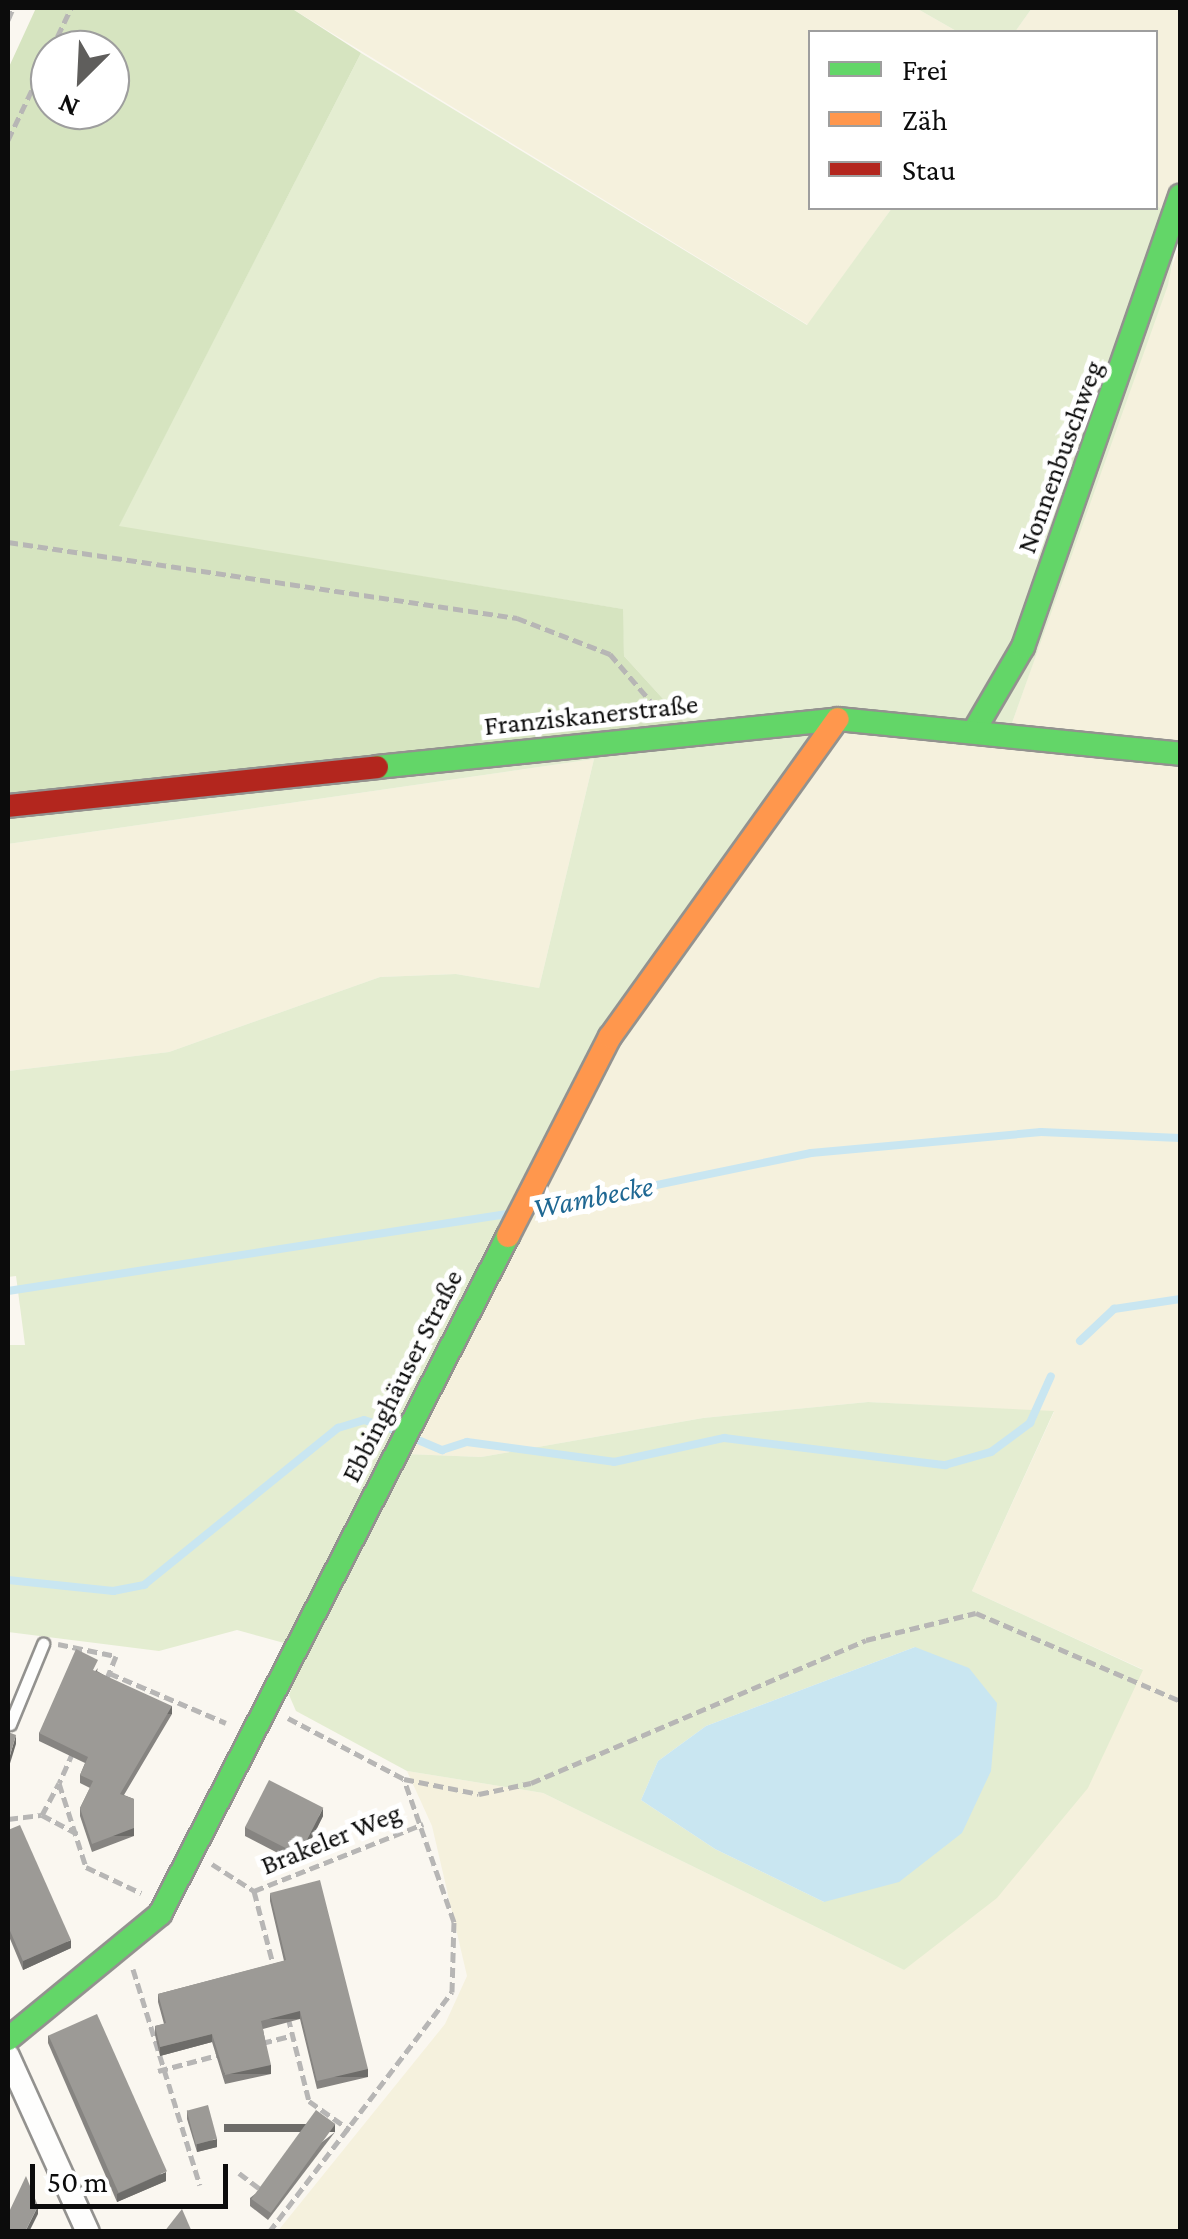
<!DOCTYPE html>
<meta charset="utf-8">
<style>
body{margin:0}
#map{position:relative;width:1188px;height:2239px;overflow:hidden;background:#faf7f0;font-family:"Crimson Pro",serif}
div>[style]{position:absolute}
.farmland>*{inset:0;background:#f5f1dd}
.green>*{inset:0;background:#e4edd1}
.forest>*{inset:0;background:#d6e4c0}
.water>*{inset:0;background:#c9e6f1}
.stream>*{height:8px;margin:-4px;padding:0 4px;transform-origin:4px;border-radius:4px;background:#c9e6f1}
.path>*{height:5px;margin-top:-2.5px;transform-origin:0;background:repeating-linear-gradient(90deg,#b7b6b5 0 10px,transparent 0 15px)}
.roads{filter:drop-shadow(2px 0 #93928f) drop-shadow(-2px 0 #93928f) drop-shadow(0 2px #93928f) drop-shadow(0 -2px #93928f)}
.lane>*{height:11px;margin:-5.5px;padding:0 5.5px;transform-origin:5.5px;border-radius:5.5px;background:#fefefd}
.street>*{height:22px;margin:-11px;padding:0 11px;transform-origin:11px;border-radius:11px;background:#fefefd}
.fast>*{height:22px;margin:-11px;padding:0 11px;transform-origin:11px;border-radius:11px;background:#63d668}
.slow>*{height:22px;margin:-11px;padding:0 11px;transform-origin:11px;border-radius:11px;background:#ff974d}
.jam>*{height:22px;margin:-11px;padding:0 11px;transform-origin:11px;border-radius:11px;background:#b3261e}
.wall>*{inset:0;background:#868481}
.shaded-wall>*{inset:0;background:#6d6c69;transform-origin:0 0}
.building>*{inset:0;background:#9c9a96;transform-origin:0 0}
span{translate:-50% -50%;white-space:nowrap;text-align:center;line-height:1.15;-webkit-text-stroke:10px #fff;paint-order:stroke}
.street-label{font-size:28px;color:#0c0c0c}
.water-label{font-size:30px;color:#1f6893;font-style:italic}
.frame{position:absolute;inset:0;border:10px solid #0c0c0c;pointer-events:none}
.legend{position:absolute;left:808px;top:30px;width:350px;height:180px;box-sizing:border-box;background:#fff;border:2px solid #9e9e9e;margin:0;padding:12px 18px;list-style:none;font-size:30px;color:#0c0c0c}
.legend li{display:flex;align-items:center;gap:20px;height:50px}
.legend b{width:50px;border:2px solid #9e9e9e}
.north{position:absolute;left:30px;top:30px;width:100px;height:100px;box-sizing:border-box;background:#fff;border:2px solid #9e9e9e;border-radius:50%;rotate:204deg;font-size:28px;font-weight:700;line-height:40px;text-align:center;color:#0c0c0c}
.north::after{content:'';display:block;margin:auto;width:35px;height:45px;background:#5f5e5c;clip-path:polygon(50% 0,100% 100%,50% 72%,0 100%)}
.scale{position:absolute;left:30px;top:2164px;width:198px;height:45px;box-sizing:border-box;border:5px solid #0c0c0c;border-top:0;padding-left:12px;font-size:30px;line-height:35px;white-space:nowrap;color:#0c0c0c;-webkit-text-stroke:8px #fff;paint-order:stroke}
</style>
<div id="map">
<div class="farmland">
<div style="clip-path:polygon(291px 8px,916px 8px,958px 32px,810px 32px,810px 208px,892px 208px,808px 325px)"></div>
<div style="clip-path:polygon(1032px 8px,1180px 8px,1180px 224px,1156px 205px,1156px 32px,1015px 32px)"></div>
<div style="clip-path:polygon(1180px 244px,1180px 2231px,277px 2232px,445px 2024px,467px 1976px,432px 1826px,407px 1771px,543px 1793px,904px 1970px,1142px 1669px,972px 1591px,1054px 1412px,868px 1402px,703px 1418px,481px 1457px,405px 1454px,595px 1076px,842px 733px,1012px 723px)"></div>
<div style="clip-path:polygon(594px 759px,539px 988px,456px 974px,380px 977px,169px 1052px,8px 1071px,8px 844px)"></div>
</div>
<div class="green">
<div style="clip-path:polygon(916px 8px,1032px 8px,1015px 32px,958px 32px)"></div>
<div style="clip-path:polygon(evenodd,361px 53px,807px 325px,892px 208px,1156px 205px,1180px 224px,1168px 285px,1012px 723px,842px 733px,633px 1013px,406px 1454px,481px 1457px,703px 1418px,868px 1402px,1054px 1411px,972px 1591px,1143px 1670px,1088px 1788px,997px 1898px,904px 1970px,543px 1793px,407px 1771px,296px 1711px,289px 1695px,306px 1649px,237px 1630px,159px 1651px,8px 1632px,8px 1345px,25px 1345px,16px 1276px,8px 1277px,8px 1071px,169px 1052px,380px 977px,456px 974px,539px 988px,594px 759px,8px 844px,8px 793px,684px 722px,624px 656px,622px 609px,118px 527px,361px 53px,915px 1647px,824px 1902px,715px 1849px,641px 1800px,658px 1761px,706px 1726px,915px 1647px)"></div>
</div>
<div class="forest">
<div style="clip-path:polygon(evenodd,36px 8px,291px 8px,361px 53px,119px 526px,623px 609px,624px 656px,685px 723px,8px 793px,8px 69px,36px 8px,50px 50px,110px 50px,110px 110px,50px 110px,50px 50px)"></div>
</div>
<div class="water">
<div style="clip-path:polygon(915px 1647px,969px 1668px,997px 1703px,991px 1771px,962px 1833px,899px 1882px,824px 1902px,715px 1849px,641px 1800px,658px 1761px,706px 1726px)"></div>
</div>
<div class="stream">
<div style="left:531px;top:1211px;width:286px;rotate:-11.7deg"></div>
<div style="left:811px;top:1153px;width:231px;rotate:-5.2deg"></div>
<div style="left:1041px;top:1132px;width:139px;rotate:2.5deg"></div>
<div style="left:8px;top:1291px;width:505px;rotate:-8.77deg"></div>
<div style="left:1080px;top:1341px;width:47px;rotate:-43.3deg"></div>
<div style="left:1114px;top:1309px;width:67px;rotate:-8.6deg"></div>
<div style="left:411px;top:1437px;width:34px;rotate:23deg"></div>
<div style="left:442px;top:1450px;width:26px;rotate:-18deg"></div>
<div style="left:467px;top:1442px;width:148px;rotate:7.7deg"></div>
<div style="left:614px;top:1462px;width:113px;rotate:-12.3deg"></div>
<div style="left:724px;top:1438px;width:223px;rotate:7deg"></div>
<div style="left:945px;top:1465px;width:48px;rotate:-15.8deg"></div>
<div style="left:991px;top:1452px;width:49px;rotate:-36.6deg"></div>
<div style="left:1030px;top:1423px;width:51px;rotate:-65.9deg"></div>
<div style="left:8px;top:1580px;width:106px;rotate:6deg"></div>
<div style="left:113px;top:1591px;width:32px;rotate:-11deg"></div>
<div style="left:144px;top:1585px;width:250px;rotate:-39deg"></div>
<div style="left:338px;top:1428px;width:27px;rotate:-17deg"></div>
<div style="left:364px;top:1420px;width:36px;rotate:18deg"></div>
</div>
<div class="path">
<div style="left:8px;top:20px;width:13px;rotate:-67deg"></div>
<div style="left:51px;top:50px;width:47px;rotate:-64.5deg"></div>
<div style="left:8px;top:140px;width:98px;rotate:-64.5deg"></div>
<div style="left:8px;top:542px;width:515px;rotate:8.49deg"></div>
<div style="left:517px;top:618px;width:100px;rotate:21.2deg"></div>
<div style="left:610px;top:654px;width:75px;rotate:49.3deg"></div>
<div style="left:58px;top:1644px;width:59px;rotate:11.7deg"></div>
<div style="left:116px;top:1656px;width:24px;rotate:112deg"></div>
<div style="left:109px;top:1673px;width:127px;rotate:23.1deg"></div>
<div style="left:288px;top:1718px;width:131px;rotate:27.7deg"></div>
<div style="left:404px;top:1779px;width:76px;rotate:11.3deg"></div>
<div style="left:479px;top:1794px;width:53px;rotate:-11.9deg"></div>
<div style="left:531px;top:1783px;width:364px;rotate:-23.1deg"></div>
<div style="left:866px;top:1640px;width:113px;rotate:-13.8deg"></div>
<div style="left:976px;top:1613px;width:222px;rotate:23.3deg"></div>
<div style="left:73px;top:1752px;width:34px;rotate:114deg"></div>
<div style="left:59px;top:1783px;width:88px;rotate:72.2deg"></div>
<div style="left:86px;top:1867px;width:61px;rotate:25.3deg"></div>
<div style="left:42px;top:1815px;width:40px;rotate:28deg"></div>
<div style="left:8px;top:1819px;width:34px;rotate:-7deg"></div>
<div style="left:42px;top:1815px;width:36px;rotate:-62deg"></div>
<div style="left:212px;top:1864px;width:50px;rotate:32.7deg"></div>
<div style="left:254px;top:1891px;width:80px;rotate:75.4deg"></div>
<div style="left:254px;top:1891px;width:182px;rotate:-21.6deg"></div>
<div style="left:133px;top:1969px;width:226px;rotate:72.8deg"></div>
<div style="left:288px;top:2017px;width:87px;rotate:76deg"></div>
<div style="left:309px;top:2101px;width:50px;rotate:35.3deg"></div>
<div style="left:262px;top:2043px;width:32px;rotate:-14deg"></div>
<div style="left:158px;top:2071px;width:66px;rotate:-14.9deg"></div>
<div style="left:239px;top:2173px;width:26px;rotate:37deg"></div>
<div style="left:269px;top:2232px;width:302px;rotate:-52.7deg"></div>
<div style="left:452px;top:1992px;width:70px;rotate:-88.4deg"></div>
<div style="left:454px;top:1922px;width:151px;rotate:-109.3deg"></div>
</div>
<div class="roads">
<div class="lane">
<div style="left:10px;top:1724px;width:87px;rotate:-67.6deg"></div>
</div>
<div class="street">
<div style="left:8px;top:2056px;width:193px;rotate:65.6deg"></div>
</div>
<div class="fast">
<div style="left:975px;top:729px;width:95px;rotate:-59.7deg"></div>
<div style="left:1023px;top:647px;width:478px;rotate:-70.8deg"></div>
<div style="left:377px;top:767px;width:463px;rotate:-5.9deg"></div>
<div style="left:838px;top:719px;width:344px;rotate:5.8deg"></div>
<div style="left:8px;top:2039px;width:197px;rotate:-39.4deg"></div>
<div style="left:160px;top:1914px;width:762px;rotate:-62.83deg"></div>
</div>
<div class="slow">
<div style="left:508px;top:1236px;width:224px;rotate:-62.9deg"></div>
<div style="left:610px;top:1037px;width:391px;rotate:-54.4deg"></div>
</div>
<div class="jam">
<div style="left:8px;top:806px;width:371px;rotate:-6deg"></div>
</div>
</div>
<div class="wall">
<div style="clip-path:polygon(98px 1668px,97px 1671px,172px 1714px,124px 1795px,134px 1799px,134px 1836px,92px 1852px,80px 1816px,80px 1808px,90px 1788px,80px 1783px,80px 1775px,85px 1763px,39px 1741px,39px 1733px)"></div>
<div style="clip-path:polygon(323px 1816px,299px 1864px,245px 1836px,245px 1827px)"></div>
<div style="clip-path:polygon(8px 1830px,71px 1948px,23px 1970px,8px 1934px)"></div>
<div style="clip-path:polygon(270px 1893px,368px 2077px,317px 2089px,300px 2019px,263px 2029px,271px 2074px,225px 2084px,212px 2042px,160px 2056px,155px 2035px,155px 2026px,164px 2024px,158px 2002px,158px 1994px,284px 1961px,270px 1901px)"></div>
<div style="clip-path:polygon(48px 2035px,166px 2181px,117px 2202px,48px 2043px)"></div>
<div style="clip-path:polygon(187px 2110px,217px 2147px,197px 2152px,187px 2119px)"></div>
<div style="clip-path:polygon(335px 2132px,268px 2220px,250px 2206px,250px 2198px)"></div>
</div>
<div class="shaded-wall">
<div style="left:172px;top:1706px;width:8px;height:102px;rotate:90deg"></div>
<div style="clip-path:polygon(16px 1735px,16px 1744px,8px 1770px,8px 1762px)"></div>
<div style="clip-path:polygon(323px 1808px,323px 1816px,299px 1864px,299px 1855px)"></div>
<div style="left:134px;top:1828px;width:8px;height:45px;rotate:90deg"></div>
<div style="clip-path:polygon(71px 1940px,71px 1948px,23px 1970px,23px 1961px)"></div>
<div style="left:300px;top:2011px;width:8px;height:40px;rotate:90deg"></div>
<div style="clip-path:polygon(212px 2034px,212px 2042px,160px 2056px,160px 2047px)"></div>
<div style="left:271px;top:2065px;width:9px;height:47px;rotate:90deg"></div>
<div style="left:368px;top:2069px;width:8px;height:52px;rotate:90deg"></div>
<div style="left:335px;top:2124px;width:8px;height:111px;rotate:90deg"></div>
<div style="clip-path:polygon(217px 2139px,217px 2147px,197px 2152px,197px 2144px)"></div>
<div style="clip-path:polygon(166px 2172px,166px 2181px,117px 2202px,117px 2194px)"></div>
<div style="clip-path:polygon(38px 2206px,38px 2214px,29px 2232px,25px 2232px)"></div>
</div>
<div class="building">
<div style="clip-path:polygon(76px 1649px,98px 1660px,93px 1670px,172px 1706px,120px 1794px,134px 1799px,134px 1828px,92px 1844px,80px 1808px,93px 1781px,80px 1775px,88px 1757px,39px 1733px)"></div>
<div style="clip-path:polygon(8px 1732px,16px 1735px,8px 1762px)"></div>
<div style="left:269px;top:1780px;width:61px;height:53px;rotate:27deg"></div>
<div style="clip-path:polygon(20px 1825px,71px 1940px,23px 1961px,8px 1926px,8px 1830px)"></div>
<div style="clip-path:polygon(320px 1880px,368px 2069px,317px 2081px,300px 2011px,261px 2021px,271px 2065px,225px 2075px,212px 2034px,160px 2047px,155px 2026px,166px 2023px,158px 1994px,286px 1960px,270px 1893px)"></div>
<div style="left:97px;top:2014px;width:172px;height:53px;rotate:66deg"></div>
<div style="left:208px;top:2105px;width:35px;height:22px;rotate:75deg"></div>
<div style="left:316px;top:2110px;width:24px;height:110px;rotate:36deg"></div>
<div style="clip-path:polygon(26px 2176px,38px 2206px,25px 2232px,8px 2232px,8px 2214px)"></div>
<div style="clip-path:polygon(182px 2209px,192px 2232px,164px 2232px)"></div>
</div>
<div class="street-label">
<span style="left:1060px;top:457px;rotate:-70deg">Nonnenbuschweg</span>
<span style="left:591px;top:715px;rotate:-6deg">Franziskanerstraße</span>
<span style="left:402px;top:1376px;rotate:-63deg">Ebbinghäuser Straße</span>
<span style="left:331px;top:1839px;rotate:-22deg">Brakeler Weg</span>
</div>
<div class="water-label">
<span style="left:593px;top:1197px;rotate:-11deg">Wambecke</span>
</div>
<div class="frame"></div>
<ul class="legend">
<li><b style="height:12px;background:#63d668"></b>Frei</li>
<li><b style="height:12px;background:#ff974d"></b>Zäh</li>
<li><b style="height:12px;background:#b3261e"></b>Stau</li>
</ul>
<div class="north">N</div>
<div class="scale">50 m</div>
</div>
